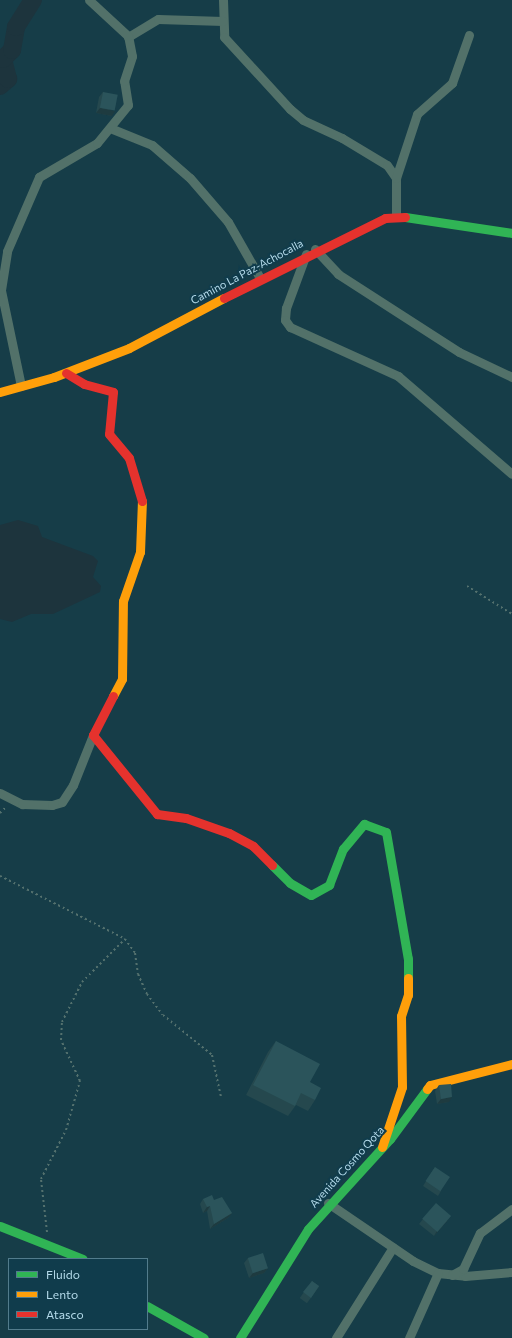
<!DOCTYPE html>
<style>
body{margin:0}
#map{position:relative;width:512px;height:1338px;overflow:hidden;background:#163d48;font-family:Commissioner,sans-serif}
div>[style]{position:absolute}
.water>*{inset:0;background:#1d343d}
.river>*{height:18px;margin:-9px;padding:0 9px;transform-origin:9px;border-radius:9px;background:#1d343d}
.path>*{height:2px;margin-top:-1px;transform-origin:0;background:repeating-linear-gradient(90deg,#54716e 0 2px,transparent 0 5px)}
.street>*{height:9px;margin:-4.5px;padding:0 4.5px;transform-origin:4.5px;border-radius:4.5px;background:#527169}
.fast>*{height:9px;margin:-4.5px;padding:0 4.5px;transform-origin:4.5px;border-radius:4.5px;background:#30b455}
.slow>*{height:9px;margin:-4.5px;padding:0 4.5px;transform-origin:4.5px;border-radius:4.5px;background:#ff9f0a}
.jam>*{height:9px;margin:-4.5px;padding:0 4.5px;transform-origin:4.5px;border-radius:4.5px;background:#e5322d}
.wall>*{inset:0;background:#25484e;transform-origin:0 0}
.shaded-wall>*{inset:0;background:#1e3b40}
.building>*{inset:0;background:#2b545b;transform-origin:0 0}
span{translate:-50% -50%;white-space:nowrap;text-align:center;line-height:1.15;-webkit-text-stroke:4px #103c4c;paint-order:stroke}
.street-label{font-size:11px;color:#b5dbeb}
.legend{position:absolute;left:8px;top:1258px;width:140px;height:72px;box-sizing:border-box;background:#103c4c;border:1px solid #527c8c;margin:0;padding:5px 7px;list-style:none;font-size:12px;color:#b5dbeb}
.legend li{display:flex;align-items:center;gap:8px;height:20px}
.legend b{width:20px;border:1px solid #527c8c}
</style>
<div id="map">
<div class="water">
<div style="clip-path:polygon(18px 520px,38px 526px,42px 537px,93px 556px,98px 561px,93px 577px,101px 586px,100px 592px,53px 614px,31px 614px,12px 622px,0 619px,0 525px)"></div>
</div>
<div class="river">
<div style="left:0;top:86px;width:11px;rotate:-41deg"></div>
<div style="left:8px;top:79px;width:21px;rotate:-104deg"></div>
<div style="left:3px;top:59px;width:13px;rotate:-45deg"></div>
<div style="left:12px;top:50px;width:23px;rotate:-80deg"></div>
<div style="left:16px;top:27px;width:32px;rotate:-58deg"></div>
</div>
<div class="path">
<div style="left:467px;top:586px;width:53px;rotate:31.9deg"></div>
<div style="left:0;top:813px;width:10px;rotate:-45deg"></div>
<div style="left:0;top:876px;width:140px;rotate:26.7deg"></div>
<div style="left:125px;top:939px;width:17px;rotate:54deg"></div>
<div style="left:135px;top:953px;width:21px;rotate:82deg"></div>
<div style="left:138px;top:974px;width:22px;rotate:66deg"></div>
<div style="left:147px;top:994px;width:26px;rotate:53deg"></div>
<div style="left:163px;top:1015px;width:63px;rotate:39.2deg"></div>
<div style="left:212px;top:1055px;width:43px;rotate:77.9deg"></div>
<div style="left:47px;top:1232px;width:53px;rotate:-96.5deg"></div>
<div style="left:41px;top:1179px;width:55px;rotate:-63deg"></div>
<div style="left:66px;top:1130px;width:51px;rotate:-74.1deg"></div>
<div style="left:80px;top:1081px;width:45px;rotate:-114.9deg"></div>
<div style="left:61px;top:1040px;width:18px;rotate:-87deg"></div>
<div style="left:62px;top:1022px;width:45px;rotate:-63.4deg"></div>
<div style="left:82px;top:982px;width:61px;rotate:-45deg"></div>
</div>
<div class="street">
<div style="left:223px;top:0;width:37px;rotate:88deg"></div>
<div style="left:224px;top:37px;width:98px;rotate:47.5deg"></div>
<div style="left:290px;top:109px;width:17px;rotate:40deg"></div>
<div style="left:303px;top:120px;width:43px;rotate:24.8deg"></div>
<div style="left:342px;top:138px;width:52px;rotate:31deg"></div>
<div style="left:387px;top:165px;width:16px;rotate:55deg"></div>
<div style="left:396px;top:178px;width:39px;rotate:90deg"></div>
<div style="left:128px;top:37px;width:35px;rotate:-31deg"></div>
<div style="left:158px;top:19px;width:65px;rotate:1.8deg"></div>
<div style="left:110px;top:128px;width:45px;rotate:22deg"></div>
<div style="left:152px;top:145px;width:50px;rotate:41deg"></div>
<div style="left:190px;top:178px;width:58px;rotate:49.2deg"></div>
<div style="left:228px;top:222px;width:64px;rotate:60.3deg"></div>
<div style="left:396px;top:178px;width:67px;rotate:-71.8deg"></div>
<div style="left:417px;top:114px;width:47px;rotate:-41.5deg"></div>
<div style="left:452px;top:83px;width:51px;rotate:-70.5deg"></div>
<div style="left:315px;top:249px;width:34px;rotate:47deg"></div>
<div style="left:338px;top:274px;width:144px;rotate:32.8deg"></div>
<div style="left:459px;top:352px;width:59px;rotate:25.3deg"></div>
<div style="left:306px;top:254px;width:58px;rotate:110.3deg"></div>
<div style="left:286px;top:308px;width:12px;rotate:95deg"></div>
<div style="left:285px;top:320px;width:9px;rotate:54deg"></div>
<div style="left:290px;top:327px;width:119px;rotate:24.4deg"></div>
<div style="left:398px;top:376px;width:150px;rotate:40.7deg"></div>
<div style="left:21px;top:386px;width:98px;rotate:-101.8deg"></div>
<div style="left:1px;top:290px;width:39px;rotate:-81deg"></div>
<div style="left:7px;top:251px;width:81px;rotate:-66.6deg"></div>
<div style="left:39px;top:177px;width:67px;rotate:-30.4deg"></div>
<div style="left:97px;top:143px;width:49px;rotate:-50.8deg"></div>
<div style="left:128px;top:105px;width:24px;rotate:-99deg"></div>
<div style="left:124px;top:81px;width:26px;rotate:-72deg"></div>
<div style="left:132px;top:56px;width:20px;rotate:-101deg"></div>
<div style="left:128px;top:36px;width:53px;rotate:-137.3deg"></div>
<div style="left:0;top:793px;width:25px;rotate:27deg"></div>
<div style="left:22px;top:804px;width:30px;rotate:2deg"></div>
<div style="left:52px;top:805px;width:10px;rotate:-17deg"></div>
<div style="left:62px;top:802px;width:20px;rotate:-57deg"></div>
<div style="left:73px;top:785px;width:54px;rotate:-68.2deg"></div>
<div style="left:328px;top:1203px;width:103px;rotate:34.3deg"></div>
<div style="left:413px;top:1261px;width:28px;rotate:26deg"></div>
<div style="left:438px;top:1273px;width:27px;rotate:6deg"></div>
<div style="left:465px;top:1276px;width:47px;rotate:-4.9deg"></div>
<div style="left:452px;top:1275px;width:13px;rotate:-29deg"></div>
<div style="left:463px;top:1269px;width:40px;rotate:-65deg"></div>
<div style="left:480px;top:1233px;width:40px;rotate:-37deg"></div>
<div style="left:336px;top:1338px;width:107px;rotate:-57.9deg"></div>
<div style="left:409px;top:1338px;width:71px;rotate:-66deg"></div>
</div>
<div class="fast">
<div style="left:405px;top:217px;width:108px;rotate:8.5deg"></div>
<div style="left:272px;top:865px;width:25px;rotate:45deg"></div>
<div style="left:290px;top:883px;width:24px;rotate:30deg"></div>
<div style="left:311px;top:895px;width:21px;rotate:-29deg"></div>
<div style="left:329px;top:885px;width:39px;rotate:-69deg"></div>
<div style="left:343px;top:849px;width:33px;rotate:-50deg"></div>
<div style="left:364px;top:824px;width:23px;rotate:20deg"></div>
<div style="left:386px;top:832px;width:129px;rotate:80.2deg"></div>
<div style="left:408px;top:959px;width:19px;rotate:90deg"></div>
<div style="left:0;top:1226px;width:89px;rotate:21.7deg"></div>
<div style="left:147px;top:1306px;width:65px;rotate:29.3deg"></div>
<div style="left:240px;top:1338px;width:128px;rotate:-58deg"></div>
<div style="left:308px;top:1229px;width:122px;rotate:-47.7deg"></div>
<div style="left:390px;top:1139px;width:62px;rotate:-53.5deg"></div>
</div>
<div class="slow">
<div style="left:0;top:392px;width:56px;rotate:-15.5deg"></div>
<div style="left:54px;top:377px;width:80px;rotate:-21.1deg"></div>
<div style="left:129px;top:348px;width:107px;rotate:-27.8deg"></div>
<div style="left:113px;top:696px;width:19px;rotate:-62deg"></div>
<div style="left:122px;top:679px;width:78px;rotate:-89.3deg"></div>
<div style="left:123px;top:601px;width:52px;rotate:-70.9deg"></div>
<div style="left:140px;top:552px;width:51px;rotate:-87.8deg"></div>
<div style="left:427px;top:1089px;width:5px;rotate:-53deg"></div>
<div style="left:430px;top:1085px;width:85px;rotate:-14.4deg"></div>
<div style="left:382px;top:1147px;width:63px;rotate:-71.6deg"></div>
<div style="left:402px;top:1087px;width:71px;rotate:-90.8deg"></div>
<div style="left:401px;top:1016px;width:22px;rotate:-72deg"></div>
<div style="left:408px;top:995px;width:17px;rotate:-90deg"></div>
</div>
<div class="jam">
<div style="left:224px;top:298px;width:180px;rotate:-26.4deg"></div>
<div style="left:385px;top:218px;width:20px;rotate:-3deg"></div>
<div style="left:66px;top:373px;width:21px;rotate:31deg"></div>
<div style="left:84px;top:384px;width:30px;rotate:15deg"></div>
<div style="left:113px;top:392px;width:42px;rotate:95.4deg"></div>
<div style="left:109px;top:434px;width:31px;rotate:50deg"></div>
<div style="left:129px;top:458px;width:45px;rotate:73.2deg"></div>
<div style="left:113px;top:696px;width:44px;rotate:117.1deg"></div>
<div style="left:93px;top:735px;width:102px;rotate:51deg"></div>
<div style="left:157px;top:814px;width:29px;rotate:8deg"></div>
<div style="left:186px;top:818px;width:46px;rotate:19.2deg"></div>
<div style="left:229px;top:833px;width:27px;rotate:28deg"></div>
<div style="left:253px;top:846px;width:27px;rotate:45deg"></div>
</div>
<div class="wall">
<div style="clip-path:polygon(103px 92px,112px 116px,96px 113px,99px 97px)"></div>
<div style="clip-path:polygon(276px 1041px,310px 1082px,315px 1100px,308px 1111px,296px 1105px,288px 1116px,246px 1095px,268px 1052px)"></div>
<div style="clip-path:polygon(439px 1085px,449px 1102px,437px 1104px,435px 1091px)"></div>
<div style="clip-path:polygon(435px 1167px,441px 1191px,438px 1196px,423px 1186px)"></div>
<div style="clip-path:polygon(203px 1199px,214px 1200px,232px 1213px,228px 1218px,210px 1229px,207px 1211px,203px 1213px,200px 1204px)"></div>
<div style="clip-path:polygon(423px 1219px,447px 1221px,434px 1236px,419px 1224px)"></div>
<div style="clip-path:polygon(248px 1258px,268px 1268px,264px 1273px,249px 1278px,244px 1263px)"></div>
<div style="left:312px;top:1281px;width:9px;height:21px;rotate:36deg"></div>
</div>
<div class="shaded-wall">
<div style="clip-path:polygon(100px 108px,115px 111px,112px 116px,96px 113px)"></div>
<div style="clip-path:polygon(452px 1097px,449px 1102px,437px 1104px,441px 1099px)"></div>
<div style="clip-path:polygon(210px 1206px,207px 1211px,203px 1213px,207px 1207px)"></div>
<div style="clip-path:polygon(232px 1213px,228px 1218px,210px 1229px,214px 1224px)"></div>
<div style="clip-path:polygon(451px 1216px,447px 1221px,434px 1236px,437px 1231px)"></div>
<div style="clip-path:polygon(268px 1268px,264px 1273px,249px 1278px,253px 1273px)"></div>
</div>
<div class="building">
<div style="left:103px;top:92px;width:15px;height:16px;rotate:11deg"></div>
<div style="clip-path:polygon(276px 1041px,320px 1064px,310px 1082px,321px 1088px,315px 1100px,301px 1093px,295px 1106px,253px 1085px)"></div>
<div style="clip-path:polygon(451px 1084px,452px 1097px,441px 1099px,439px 1085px)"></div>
<div style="left:435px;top:1167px;width:18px;height:17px;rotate:34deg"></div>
<div style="clip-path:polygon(212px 1195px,214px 1200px,222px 1197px,232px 1213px,214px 1224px,210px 1206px,207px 1207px,203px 1199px)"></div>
<div style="left:436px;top:1203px;width:20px;height:21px;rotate:41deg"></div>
<div style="left:263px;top:1253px;width:16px;height:16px;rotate:72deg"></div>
<div style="clip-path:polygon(312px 1281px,319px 1286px,311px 1298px,303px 1292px)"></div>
</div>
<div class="street-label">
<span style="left:247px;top:272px;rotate:-28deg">Camino La Paz-Achocalla</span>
<span style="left:347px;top:1167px;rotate:-48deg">Avenida Cosmo Qota</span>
</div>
<ul class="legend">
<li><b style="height:5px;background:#30b455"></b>Fluido</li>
<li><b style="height:5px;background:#ff9f0a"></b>Lento</li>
<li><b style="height:5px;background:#e5322d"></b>Atasco</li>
</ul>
</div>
